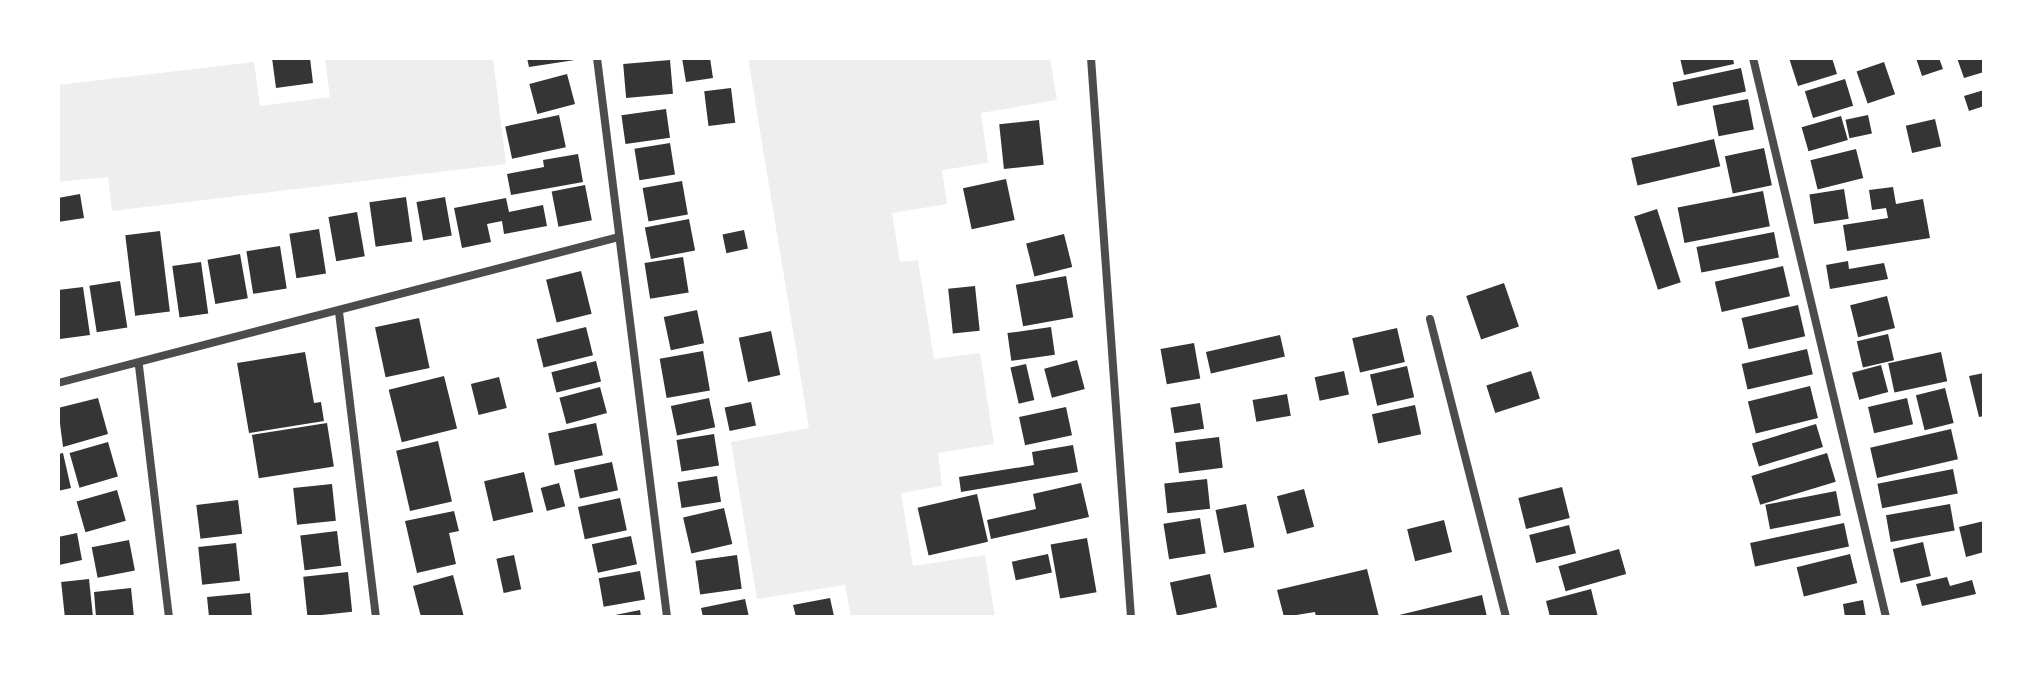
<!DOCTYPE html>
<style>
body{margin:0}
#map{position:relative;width:2042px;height:675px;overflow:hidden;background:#fff;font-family:"Source Sans 3",sans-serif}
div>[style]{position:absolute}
.green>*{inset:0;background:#eee}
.building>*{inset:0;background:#353535;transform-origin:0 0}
.minor>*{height:8px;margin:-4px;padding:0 4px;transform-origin:4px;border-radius:4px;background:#4c4c4c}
span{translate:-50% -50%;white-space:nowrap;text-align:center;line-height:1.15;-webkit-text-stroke:6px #fff;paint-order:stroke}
.frame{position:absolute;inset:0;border:60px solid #fff;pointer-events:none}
</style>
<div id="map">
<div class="green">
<div style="clip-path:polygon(325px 58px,493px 58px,506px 164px,112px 211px,108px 177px,58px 182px,58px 85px,254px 62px,260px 106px,330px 97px)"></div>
<div style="clip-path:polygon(748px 58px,1050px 58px,1057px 100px,981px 113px,988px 163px,942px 170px,947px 204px,892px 213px,900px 262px,918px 260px,934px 359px,980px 353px,994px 444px,938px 453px,942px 486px,901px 493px,913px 566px,985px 555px,995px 617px,851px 617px,845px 585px,757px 599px,731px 442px,809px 428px)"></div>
</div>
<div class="building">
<div style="clip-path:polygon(272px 58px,310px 58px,313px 83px,276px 88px)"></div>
<div style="clip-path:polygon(527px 58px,575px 58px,575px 60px,529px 67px)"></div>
<div style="clip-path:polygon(682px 58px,710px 58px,713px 78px,686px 82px)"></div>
<div style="clip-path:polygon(1680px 58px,1733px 58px,1734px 64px,1684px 75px)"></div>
<div style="clip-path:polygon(1789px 58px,1832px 58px,1837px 74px,1798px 86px)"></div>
<div style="clip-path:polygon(1916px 58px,1939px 58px,1943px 69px,1922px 76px)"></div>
<div style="clip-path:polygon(1957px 58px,1984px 58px,1984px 72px,1964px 78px)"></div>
<div style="left:670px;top:60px;width:34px;height:47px;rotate:85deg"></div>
<div style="left:1884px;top:62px;width:34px;height:29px;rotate:71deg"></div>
<div style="left:1741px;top:68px;width:24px;height:70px;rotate:78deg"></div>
<div style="left:567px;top:74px;width:31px;height:39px;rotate:75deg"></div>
<div style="left:1845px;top:79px;width:28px;height:42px;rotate:73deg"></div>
<div style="left:731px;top:88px;width:35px;height:27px;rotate:83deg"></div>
<div style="clip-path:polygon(1984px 90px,1984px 106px,1969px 111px,1964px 96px)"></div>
<div style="left:1748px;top:99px;width:31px;height:36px;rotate:79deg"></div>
<div style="left:666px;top:109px;width:29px;height:45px;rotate:82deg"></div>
<div style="left:559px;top:115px;width:33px;height:55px;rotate:78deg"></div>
<div style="left:1868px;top:115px;width:19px;height:23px;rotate:78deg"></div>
<div style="left:1841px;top:116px;width:25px;height:41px;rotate:74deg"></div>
<div style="left:1935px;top:119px;width:28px;height:30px;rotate:77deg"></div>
<div style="left:1039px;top:120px;width:45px;height:40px;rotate:84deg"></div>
<div style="left:1714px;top:139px;width:28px;height:85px;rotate:77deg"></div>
<div style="left:670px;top:143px;width:32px;height:36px;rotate:81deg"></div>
<div style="left:1764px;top:148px;width:38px;height:40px;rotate:78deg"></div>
<div style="left:1856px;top:149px;width:30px;height:47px;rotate:76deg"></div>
<div style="clip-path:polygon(578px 154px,583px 182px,511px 195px,507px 174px,544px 167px,543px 160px)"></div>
<div style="left:1006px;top:179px;width:42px;height:44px;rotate:78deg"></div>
<div style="left:682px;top:181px;width:34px;height:40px;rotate:80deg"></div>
<div style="left:585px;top:185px;width:36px;height:34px;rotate:79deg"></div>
<div style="clip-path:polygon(1893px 187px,1896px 204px,1923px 199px,1930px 238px,1847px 251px,1843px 225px,1888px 218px,1886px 208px,1872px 210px,1869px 190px)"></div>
<div style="left:1844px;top:189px;width:30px;height:35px;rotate:81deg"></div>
<div style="left:1763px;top:191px;width:36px;height:87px;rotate:79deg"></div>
<div style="clip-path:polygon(80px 194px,84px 218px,58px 222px,58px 198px)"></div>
<div style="left:406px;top:197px;width:45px;height:37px;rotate:82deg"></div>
<div style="left:445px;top:197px;width:39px;height:29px;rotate:80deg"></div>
<div style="clip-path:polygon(506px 198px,509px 212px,543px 205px,547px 226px,504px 234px,502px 221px,487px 224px,491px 242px,462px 248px,454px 208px)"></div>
<div style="left:1657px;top:209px;width:77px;height:24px;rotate:72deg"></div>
<div style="left:357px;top:212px;width:45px;height:29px;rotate:80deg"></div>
<div style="left:689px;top:219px;width:32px;height:45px;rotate:79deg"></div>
<div style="left:319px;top:229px;width:45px;height:30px;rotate:81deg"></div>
<div style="left:744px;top:230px;width:19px;height:22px;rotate:78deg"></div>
<div style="left:160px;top:231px;width:81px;height:35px;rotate:83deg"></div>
<div style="left:1774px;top:232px;width:26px;height:79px;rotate:79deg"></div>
<div style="left:1064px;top:234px;width:34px;height:39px;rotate:76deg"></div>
<div style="left:280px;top:246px;width:43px;height:34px;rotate:81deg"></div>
<div style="left:240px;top:254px;width:45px;height:33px;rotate:80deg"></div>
<div style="left:683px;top:257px;width:36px;height:39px;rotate:81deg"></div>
<div style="clip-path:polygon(1848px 261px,1849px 269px,1884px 263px,1888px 279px,1830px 289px,1826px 265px)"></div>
<div style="left:201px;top:262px;width:52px;height:29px;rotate:82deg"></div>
<div style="left:1783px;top:266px;width:31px;height:70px;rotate:77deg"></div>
<div style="left:581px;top:271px;width:44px;height:36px;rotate:76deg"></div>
<div style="left:1066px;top:276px;width:42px;height:51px;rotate:80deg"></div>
<div style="left:120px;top:281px;width:47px;height:31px;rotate:81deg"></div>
<div style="left:1504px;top:283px;width:46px;height:40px;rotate:71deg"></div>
<div style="left:975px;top:286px;width:45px;height:27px;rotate:84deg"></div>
<div style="clip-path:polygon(83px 287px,90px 335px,60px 339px,58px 290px)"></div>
<div style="left:1887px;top:296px;width:33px;height:38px;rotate:76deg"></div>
<div style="left:1798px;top:305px;width:32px;height:58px;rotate:77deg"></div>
<div style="left:697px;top:310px;width:34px;height:34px;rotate:78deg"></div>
<div style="left:419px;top:318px;width:51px;height:45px;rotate:78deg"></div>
<div style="left:586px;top:327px;width:29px;height:51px;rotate:76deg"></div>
<div style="left:1051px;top:327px;width:28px;height:44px;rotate:82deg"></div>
<div style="left:1397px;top:328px;width:35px;height:46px;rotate:77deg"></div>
<div style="left:771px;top:331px;width:45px;height:33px;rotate:78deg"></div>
<div style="left:1888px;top:334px;width:27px;height:32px;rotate:77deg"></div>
<div style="left:1280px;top:335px;width:22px;height:76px;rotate:77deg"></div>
<div style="left:1194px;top:343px;width:36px;height:34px;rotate:80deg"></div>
<div style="left:1807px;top:349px;width:26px;height:67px;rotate:77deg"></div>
<div style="left:703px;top:351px;width:40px;height:44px;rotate:80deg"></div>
<div style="clip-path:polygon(305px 352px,314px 403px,321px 402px,324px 421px,249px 433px,237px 363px)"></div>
<div style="left:1941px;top:352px;width:30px;height:54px;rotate:78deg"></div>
<div style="left:1077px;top:360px;width:30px;height:34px;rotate:75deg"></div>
<div style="left:596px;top:361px;width:21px;height:46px;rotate:76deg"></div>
<div style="left:1026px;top:364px;width:37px;height:16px;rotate:77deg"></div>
<div style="left:1881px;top:365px;width:28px;height:30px;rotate:75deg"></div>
<div style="left:1407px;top:366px;width:32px;height:38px;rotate:77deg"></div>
<div style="left:1344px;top:371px;width:24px;height:30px;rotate:78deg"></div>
<div style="left:1531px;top:371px;width:29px;height:47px;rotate:72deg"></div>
<div style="clip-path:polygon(1984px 373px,1984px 416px,1979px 417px,1969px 376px)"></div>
<div style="left:444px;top:376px;width:54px;height:57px;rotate:76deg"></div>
<div style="left:499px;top:377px;width:32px;height:29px;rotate:76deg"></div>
<div style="left:1810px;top:386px;width:33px;height:64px;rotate:76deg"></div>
<div style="left:600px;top:387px;width:27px;height:42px;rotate:75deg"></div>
<div style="left:1945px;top:388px;width:36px;height:30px;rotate:76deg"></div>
<div style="left:1287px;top:394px;width:22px;height:35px;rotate:80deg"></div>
<div style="clip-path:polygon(98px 398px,108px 434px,63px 447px,58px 408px)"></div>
<div style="left:709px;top:398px;width:30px;height:39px;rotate:78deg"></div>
<div style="left:1907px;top:398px;width:27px;height:40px;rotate:77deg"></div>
<div style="left:751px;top:402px;width:24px;height:27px;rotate:78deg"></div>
<div style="left:1200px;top:403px;width:26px;height:30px;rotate:81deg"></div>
<div style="left:1415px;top:405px;width:30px;height:44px;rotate:78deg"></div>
<div style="left:1066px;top:407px;width:29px;height:48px;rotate:78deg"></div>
<div style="left:327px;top:423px;width:44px;height:76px;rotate:81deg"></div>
<div style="left:596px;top:423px;width:33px;height:49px;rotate:78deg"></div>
<div style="left:1816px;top:424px;width:24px;height:67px;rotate:73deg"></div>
<div style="left:1951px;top:429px;width:31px;height:83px;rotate:77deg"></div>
<div style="left:714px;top:434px;width:32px;height:38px;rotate:81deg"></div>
<div style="left:1219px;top:437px;width:31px;height:44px;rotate:83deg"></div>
<div style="left:438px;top:441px;width:62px;height:43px;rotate:77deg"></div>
<div style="left:108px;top:442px;width:36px;height:40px;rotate:74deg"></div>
<div style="clip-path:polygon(1073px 445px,1078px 472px,961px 492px,959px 477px,1034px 465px,1032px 452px)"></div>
<div style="clip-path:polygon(63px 453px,71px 488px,58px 491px,58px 454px)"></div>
<div style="left:1827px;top:453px;width:30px;height:79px;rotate:73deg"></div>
<div style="left:612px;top:462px;width:29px;height:39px;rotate:78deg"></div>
<div style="left:1953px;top:469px;width:25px;height:77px;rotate:79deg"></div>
<div style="left:524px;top:472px;width:41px;height:41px;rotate:77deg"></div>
<div style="left:717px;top:476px;width:26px;height:40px;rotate:81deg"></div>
<div style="left:1207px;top:479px;width:30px;height:43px;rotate:84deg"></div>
<div style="left:559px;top:483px;width:24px;height:19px;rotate:75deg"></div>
<div style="clip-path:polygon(1081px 483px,1089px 517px,991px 539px,987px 520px,1036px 509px,1033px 494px)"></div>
<div style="left:332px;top:484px;width:37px;height:39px;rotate:84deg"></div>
<div style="left:1562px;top:487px;width:32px;height:45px;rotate:76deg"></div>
<div style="left:1304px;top:489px;width:39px;height:28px;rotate:75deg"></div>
<div style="left:117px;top:490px;width:32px;height:42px;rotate:74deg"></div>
<div style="left:1836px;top:491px;width:25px;height:72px;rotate:79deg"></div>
<div style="left:977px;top:494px;width:49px;height:61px;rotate:77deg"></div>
<div style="left:620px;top:498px;width:33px;height:43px;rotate:78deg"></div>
<div style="left:238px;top:500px;width:34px;height:42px;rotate:83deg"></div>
<div style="left:1246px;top:504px;width:44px;height:31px;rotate:79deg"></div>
<div style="left:1950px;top:504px;width:27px;height:65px;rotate:80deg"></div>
<div style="left:724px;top:508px;width:37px;height:42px;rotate:77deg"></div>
<div style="clip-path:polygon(454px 511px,459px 531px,449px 533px,456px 564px,417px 573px,405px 521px)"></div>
<div style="left:1200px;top:518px;width:36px;height:37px;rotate:81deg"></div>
<div style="left:1444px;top:520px;width:33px;height:38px;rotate:76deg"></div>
<div style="clip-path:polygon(1984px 521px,1984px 552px,1966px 557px,1959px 527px)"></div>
<div style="left:1844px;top:523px;width:24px;height:96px;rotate:78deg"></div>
<div style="left:1569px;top:525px;width:29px;height:41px;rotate:76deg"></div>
<div style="left:337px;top:531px;width:35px;height:37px;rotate:83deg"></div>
<div style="clip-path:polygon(77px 533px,82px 560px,59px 565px,58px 537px)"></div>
<div style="left:631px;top:536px;width:29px;height:40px;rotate:78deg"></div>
<div style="left:1087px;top:538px;width:55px;height:37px;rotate:80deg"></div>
<div style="left:129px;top:540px;width:31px;height:38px;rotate:79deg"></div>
<div style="left:1923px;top:542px;width:35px;height:31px;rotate:77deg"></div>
<div style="left:236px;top:543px;width:38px;height:38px;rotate:84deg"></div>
<div style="left:1619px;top:549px;width:26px;height:63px;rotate:74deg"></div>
<div style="left:1048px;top:554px;width:19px;height:37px;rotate:78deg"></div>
<div style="left:1850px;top:554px;width:30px;height:55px;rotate:76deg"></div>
<div style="left:514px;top:555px;width:35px;height:18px;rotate:78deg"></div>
<div style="left:737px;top:555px;width:34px;height:42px;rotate:82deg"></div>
<div style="clip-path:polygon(1367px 569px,1379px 617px,1316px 617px,1315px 612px,1284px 617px,1277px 590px)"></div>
<div style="left:640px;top:571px;width:29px;height:42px;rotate:80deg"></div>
<div style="left:348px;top:572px;width:40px;height:45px;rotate:84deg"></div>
<div style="left:1210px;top:574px;width:34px;height:41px;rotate:78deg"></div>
<div style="clip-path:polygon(453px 575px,464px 617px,421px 617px,413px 586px)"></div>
<div style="clip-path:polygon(1947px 577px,1950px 586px,1972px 580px,1976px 594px,1922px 606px,1916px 584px)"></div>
<div style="left:89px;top:579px;width:38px;height:28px;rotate:84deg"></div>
<div style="clip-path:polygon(131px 588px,134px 617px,96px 617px,94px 592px)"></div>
<div style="clip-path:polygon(1591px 589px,1598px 617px,1550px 617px,1546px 601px)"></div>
<div style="clip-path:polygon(250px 593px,252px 617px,209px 617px,207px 597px)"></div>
<div style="clip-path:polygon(1482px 595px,1487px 617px,1395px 617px,1395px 616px)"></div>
<div style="clip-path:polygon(830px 598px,834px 616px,796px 617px,793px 605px)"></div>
<div style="clip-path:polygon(745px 599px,749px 617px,703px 617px,701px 608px)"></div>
<div style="clip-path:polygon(1863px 600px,1866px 617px,1845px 617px,1843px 604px)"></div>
<div style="clip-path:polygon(640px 610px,641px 617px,610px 617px,610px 616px)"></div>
</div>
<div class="minor">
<div style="left:597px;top:58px;width:563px;rotate:82.86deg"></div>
<div style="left:1091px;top:58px;width:560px;rotate:85.91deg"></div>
<div style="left:1753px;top:58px;width:575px;rotate:76.62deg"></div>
<div style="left:339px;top:312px;width:307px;rotate:83.1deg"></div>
<div style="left:1430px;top:319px;width:308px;rotate:75.7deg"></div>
<div style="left:139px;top:366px;width:253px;rotate:83.2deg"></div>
<div style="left:58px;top:383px;width:580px;rotate:-14.59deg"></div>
</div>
<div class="frame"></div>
</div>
